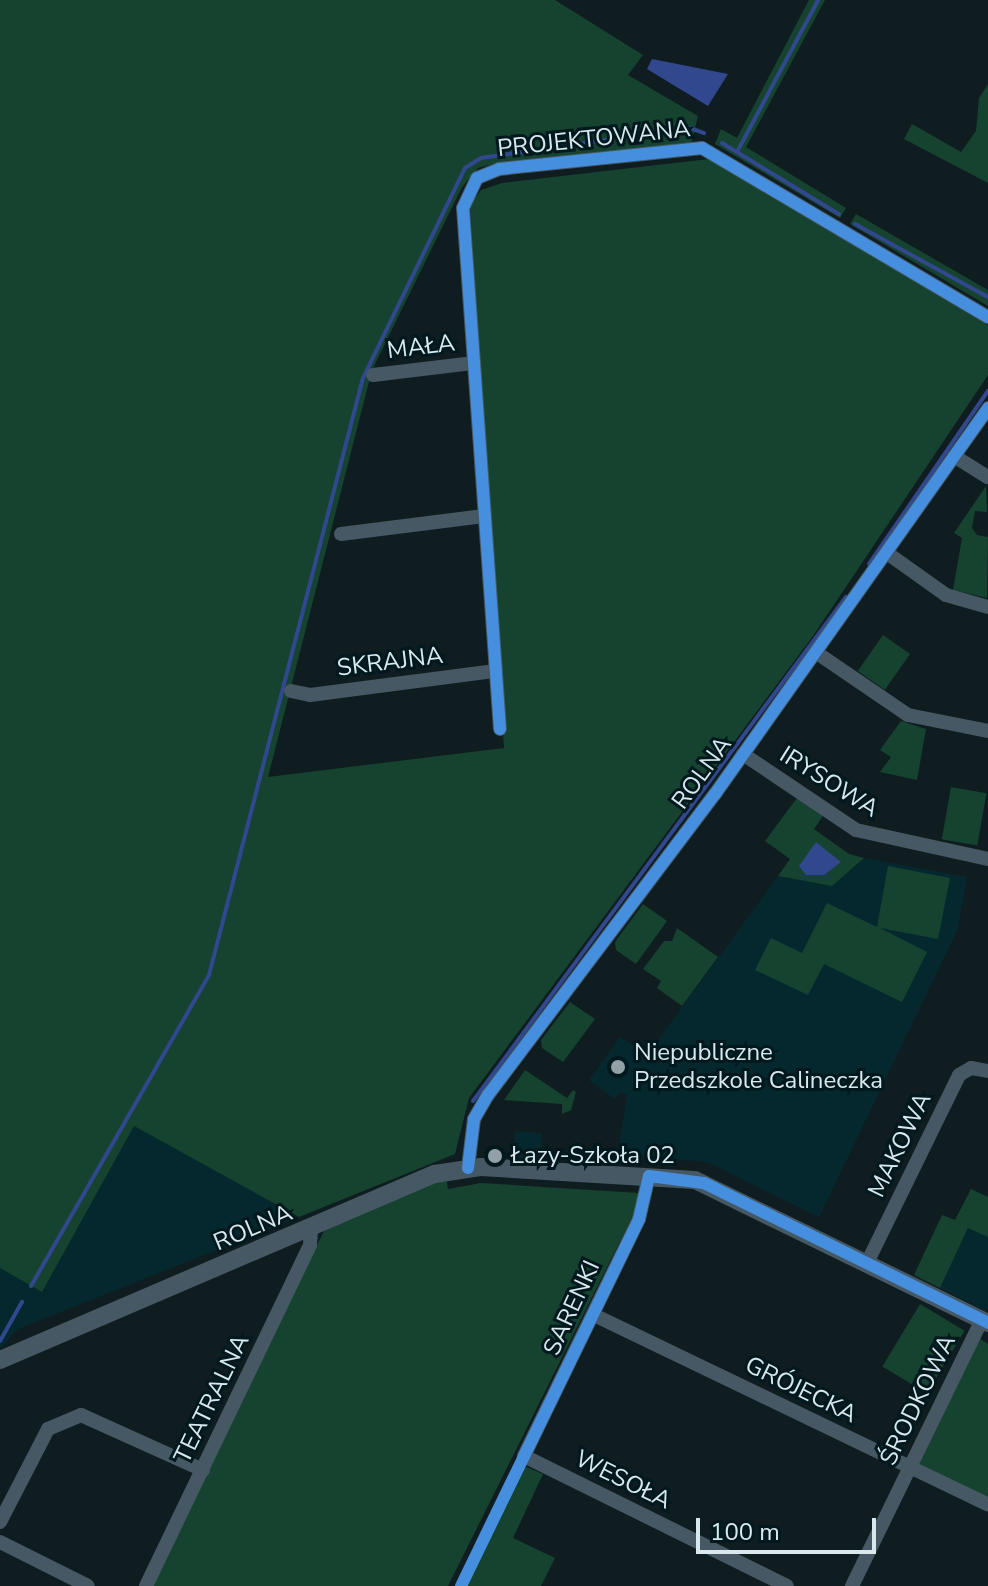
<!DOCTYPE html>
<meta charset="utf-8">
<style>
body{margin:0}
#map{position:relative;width:988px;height:1586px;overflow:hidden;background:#0f1d20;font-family:"Nunito Sans",sans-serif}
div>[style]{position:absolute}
.built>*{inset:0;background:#05282f;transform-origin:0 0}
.green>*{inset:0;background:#15432f;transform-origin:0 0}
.water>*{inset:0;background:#31488e}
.stream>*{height:4px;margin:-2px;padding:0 2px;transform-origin:2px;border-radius:2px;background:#31488e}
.minor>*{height:14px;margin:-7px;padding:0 7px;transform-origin:7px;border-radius:7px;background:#455863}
.tertiary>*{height:18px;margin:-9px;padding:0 9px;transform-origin:9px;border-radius:9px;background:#455863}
.cycleway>*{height:12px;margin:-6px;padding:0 6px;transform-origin:6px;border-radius:6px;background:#468fdf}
.dots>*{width:22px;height:22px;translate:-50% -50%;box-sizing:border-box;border:4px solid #00191e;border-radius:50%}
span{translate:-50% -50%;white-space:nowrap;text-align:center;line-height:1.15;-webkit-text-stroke:6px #00191e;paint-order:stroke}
.street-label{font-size:24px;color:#d9e8ec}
.poi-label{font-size:24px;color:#d9e8ec}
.left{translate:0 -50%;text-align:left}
.scale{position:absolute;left:696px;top:1518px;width:180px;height:36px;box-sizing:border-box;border:4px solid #d9e8ec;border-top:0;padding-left:10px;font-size:24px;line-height:28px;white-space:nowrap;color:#d9e8ec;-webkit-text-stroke:6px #00191e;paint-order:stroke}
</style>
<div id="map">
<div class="built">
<div style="clip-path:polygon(864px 858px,967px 877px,957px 931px,819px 1217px,707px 1162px,631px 1155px,619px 1145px,627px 1095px,621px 1092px,615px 1099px,589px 1080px,620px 1037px,647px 1055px,778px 876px,832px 886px)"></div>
<div style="clip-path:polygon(134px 1126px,299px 1217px,18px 1329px,0 1349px,0 1268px,42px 1292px)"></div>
<div style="left:515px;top:1131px;width:27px;height:29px;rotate:4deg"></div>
<div style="clip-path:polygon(969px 1227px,988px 1237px,988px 1312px,940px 1288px)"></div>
</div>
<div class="green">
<div style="clip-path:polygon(0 0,555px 0,643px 55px,628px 75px,698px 116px,691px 144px,489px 165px,478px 168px,462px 187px,372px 370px,268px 777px,504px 748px,470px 205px,481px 190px,502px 183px,709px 159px,988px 325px,988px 375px,813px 636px,469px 1098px,455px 1154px,299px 1217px,134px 1126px,42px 1292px,0 1268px)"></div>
<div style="clip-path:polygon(809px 0,825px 0,746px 147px,846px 208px,840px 218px,715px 144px,721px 129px,737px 138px)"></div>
<div style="clip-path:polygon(988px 84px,988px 183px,904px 139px,912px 124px,961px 152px,976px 131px,979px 98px)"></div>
<div style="clip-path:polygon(856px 214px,988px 290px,988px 306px,850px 224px)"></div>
<div style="clip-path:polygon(986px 486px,987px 512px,975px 511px,972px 528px,977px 535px,988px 537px,987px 598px,953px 590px,962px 538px,954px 533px)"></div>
<div style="left:883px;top:635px;width:33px;height:44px;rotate:35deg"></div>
<div style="clip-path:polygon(901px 721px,926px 729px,917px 780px,880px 772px,891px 757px,880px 750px)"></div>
<div style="left:951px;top:787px;width:36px;height:53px;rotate:10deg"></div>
<div style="clip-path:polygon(797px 798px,823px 816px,814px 829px,849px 854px,864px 858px,832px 886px,778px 876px,790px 859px,765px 841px)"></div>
<div style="clip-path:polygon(888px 866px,950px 878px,938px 939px,880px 928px,927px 952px,902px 1002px,824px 964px,808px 995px,755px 970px,771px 938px,802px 953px,827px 903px,877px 927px)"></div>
<div style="clip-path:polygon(643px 904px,667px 921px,636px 964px,616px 950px,615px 942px)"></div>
<div style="clip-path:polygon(677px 928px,718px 957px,682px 1006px,657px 988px,661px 981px,643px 969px,664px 941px,672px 941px)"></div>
<div style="clip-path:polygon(570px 1002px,595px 1019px,563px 1062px,542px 1048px,541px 1040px)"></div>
<div style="clip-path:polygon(525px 1070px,567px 1098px,573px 1090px,576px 1092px,571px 1110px,562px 1114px,562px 1104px,504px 1100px)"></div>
<div style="clip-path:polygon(446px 1178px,448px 1189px,481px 1183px,639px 1193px,640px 1201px,448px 1586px,150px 1586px,326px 1227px)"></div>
<div style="clip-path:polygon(971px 1189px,988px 1197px,988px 1237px,968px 1228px,940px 1288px,914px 1275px,942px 1215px,955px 1220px)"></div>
<div style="left:920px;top:1304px;width:52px;height:73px;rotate:31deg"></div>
<div style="clip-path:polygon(979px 1338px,988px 1344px,988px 1498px,918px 1463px)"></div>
<div style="clip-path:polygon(524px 1466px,543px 1474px,513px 1538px,555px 1558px,541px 1586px,465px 1586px)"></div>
</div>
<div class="water">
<div style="clip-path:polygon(652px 59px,728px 74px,708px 106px,647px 69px)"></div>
<div style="clip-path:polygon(816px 842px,841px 862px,824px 875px,806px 875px,799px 866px)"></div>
</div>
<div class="stream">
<div style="left:722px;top:143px;width:137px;rotate:31.3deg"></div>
<div style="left:737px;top:152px;width:172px;rotate:-61.9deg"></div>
<div style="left:855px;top:224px;width:152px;rotate:28.8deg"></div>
<div style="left:869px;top:564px;width:210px;rotate:-55.5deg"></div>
<div style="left:473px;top:1101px;width:627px;rotate:-53.5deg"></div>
<div style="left:31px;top:1286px;width:358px;rotate:-60.2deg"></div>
<div style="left:209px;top:975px;width:617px;rotate:-75.54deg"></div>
<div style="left:363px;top:378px;width:233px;rotate:-64.1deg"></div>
<div style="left:465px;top:168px;width:19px;rotate:-32deg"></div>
<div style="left:481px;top:158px;width:211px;rotate:-8.2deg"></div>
<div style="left:690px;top:128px;width:15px;rotate:20deg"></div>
<div style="left:0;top:1341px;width:45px;rotate:-60.6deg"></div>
</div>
<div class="minor">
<div style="left:373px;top:375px;width:102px;rotate:-6.8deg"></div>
<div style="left:954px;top:456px;width:40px;rotate:32deg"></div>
<div style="left:341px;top:534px;width:144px;rotate:-7.2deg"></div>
<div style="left:887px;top:553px;width:72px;rotate:35.4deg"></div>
<div style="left:946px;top:595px;width:44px;rotate:15.9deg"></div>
<div style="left:817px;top:653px;width:110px;rotate:34.3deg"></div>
<div style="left:908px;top:715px;width:82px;rotate:11.3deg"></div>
<div style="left:291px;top:691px;width:19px;rotate:12deg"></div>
<div style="left:310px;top:695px;width:187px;rotate:-7.4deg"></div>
<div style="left:500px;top:729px;width:522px;rotate:-94.06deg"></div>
<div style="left:463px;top:208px;width:33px;rotate:-65deg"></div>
<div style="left:477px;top:178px;width:24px;rotate:-22deg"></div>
<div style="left:499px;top:169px;width:204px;rotate:-5.9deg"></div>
<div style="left:702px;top:148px;width:332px;rotate:30.6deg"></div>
<div style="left:743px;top:754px;width:136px;rotate:33.9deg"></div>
<div style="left:856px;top:830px;width:135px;rotate:12.4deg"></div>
<div style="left:468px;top:1168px;width:49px;rotate:-83deg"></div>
<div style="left:474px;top:1119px;width:28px;rotate:-60deg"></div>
<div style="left:488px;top:1095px;width:377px;rotate:-53deg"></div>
<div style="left:715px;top:794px;width:473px;rotate:-54.7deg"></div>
<div style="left:649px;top:1176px;width:44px;rotate:103.1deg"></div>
<div style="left:639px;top:1219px;width:263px;rotate:115.9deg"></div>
<div style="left:524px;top:1456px;width:293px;rotate:26.3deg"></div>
<div style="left:867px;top:1263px;width:209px;rotate:-63.9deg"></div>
<div style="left:959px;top:1075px;width:14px;rotate:-30deg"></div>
<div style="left:971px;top:1068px;width:17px;rotate:10deg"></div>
<div style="left:594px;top:1315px;width:437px;rotate:25.7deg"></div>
<div style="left:0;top:1522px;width:105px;rotate:-62.7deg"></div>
<div style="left:48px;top:1429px;width:36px;rotate:-23deg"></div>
<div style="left:81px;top:1415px;width:134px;rotate:24.3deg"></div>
<div style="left:0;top:1542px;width:98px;rotate:26.6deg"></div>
<div style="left:146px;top:1586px;width:378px;rotate:-64.3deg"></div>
<div style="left:310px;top:1245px;width:16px;rotate:-86deg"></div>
<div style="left:852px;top:1586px;width:296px;rotate:-64deg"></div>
</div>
<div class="tertiary">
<div style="left:0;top:1360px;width:473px;rotate:-23.2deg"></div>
<div style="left:435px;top:1174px;width:47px;rotate:-8.7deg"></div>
<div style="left:481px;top:1167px;width:214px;rotate:3.5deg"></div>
<div style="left:695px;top:1180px;width:326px;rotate:26deg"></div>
</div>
<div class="cycleway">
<div style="left:500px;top:729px;width:522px;rotate:-94.06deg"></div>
<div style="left:463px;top:208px;width:33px;rotate:-65deg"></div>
<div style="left:477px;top:178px;width:24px;rotate:-22deg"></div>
<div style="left:499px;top:169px;width:204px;rotate:-5.9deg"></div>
<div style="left:702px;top:148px;width:332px;rotate:30.6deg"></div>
<div style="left:468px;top:1168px;width:49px;rotate:-83deg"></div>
<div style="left:474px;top:1119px;width:28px;rotate:-60deg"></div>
<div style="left:488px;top:1095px;width:377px;rotate:-53deg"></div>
<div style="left:715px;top:794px;width:473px;rotate:-54.7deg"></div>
<div style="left:461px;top:1586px;width:408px;rotate:-64.1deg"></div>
<div style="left:639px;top:1219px;width:44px;rotate:-76.9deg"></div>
<div style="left:649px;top:1176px;width:55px;rotate:7.3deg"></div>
<div style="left:704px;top:1183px;width:317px;rotate:26.2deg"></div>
</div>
<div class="dots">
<div style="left:618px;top:1067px;background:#92a1a5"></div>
<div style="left:495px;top:1156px;background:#92a1a5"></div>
</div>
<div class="street-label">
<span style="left:594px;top:139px;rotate:-6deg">PROJEKTOWANA</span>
<span style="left:421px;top:347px;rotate:-7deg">MAŁA</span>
<span style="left:390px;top:662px;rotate:-7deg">SKRAJNA</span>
<span style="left:702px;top:773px;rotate:-54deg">ROLNA</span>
<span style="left:829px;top:782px;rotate:32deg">IRYSOWA</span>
<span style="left:900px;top:1145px;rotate:-64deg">MAKOWA</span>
<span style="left:253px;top:1228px;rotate:-23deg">ROLNA</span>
<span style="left:572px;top:1308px;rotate:-65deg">SARENKI</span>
<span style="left:801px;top:1390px;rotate:26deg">GRÓJECKA</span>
<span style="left:212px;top:1399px;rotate:-64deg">TEATRALNA</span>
<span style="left:918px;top:1400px;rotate:-64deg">ŚRODKOWA</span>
<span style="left:623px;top:1480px;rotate:26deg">WESOŁA</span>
</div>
<div class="poi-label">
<span class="left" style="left:634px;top:1067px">Niepubliczne<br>Przedszkole Calineczka</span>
<span class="left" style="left:511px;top:1156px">Łazy-Szkoła 02</span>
</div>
<div class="scale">100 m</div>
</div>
